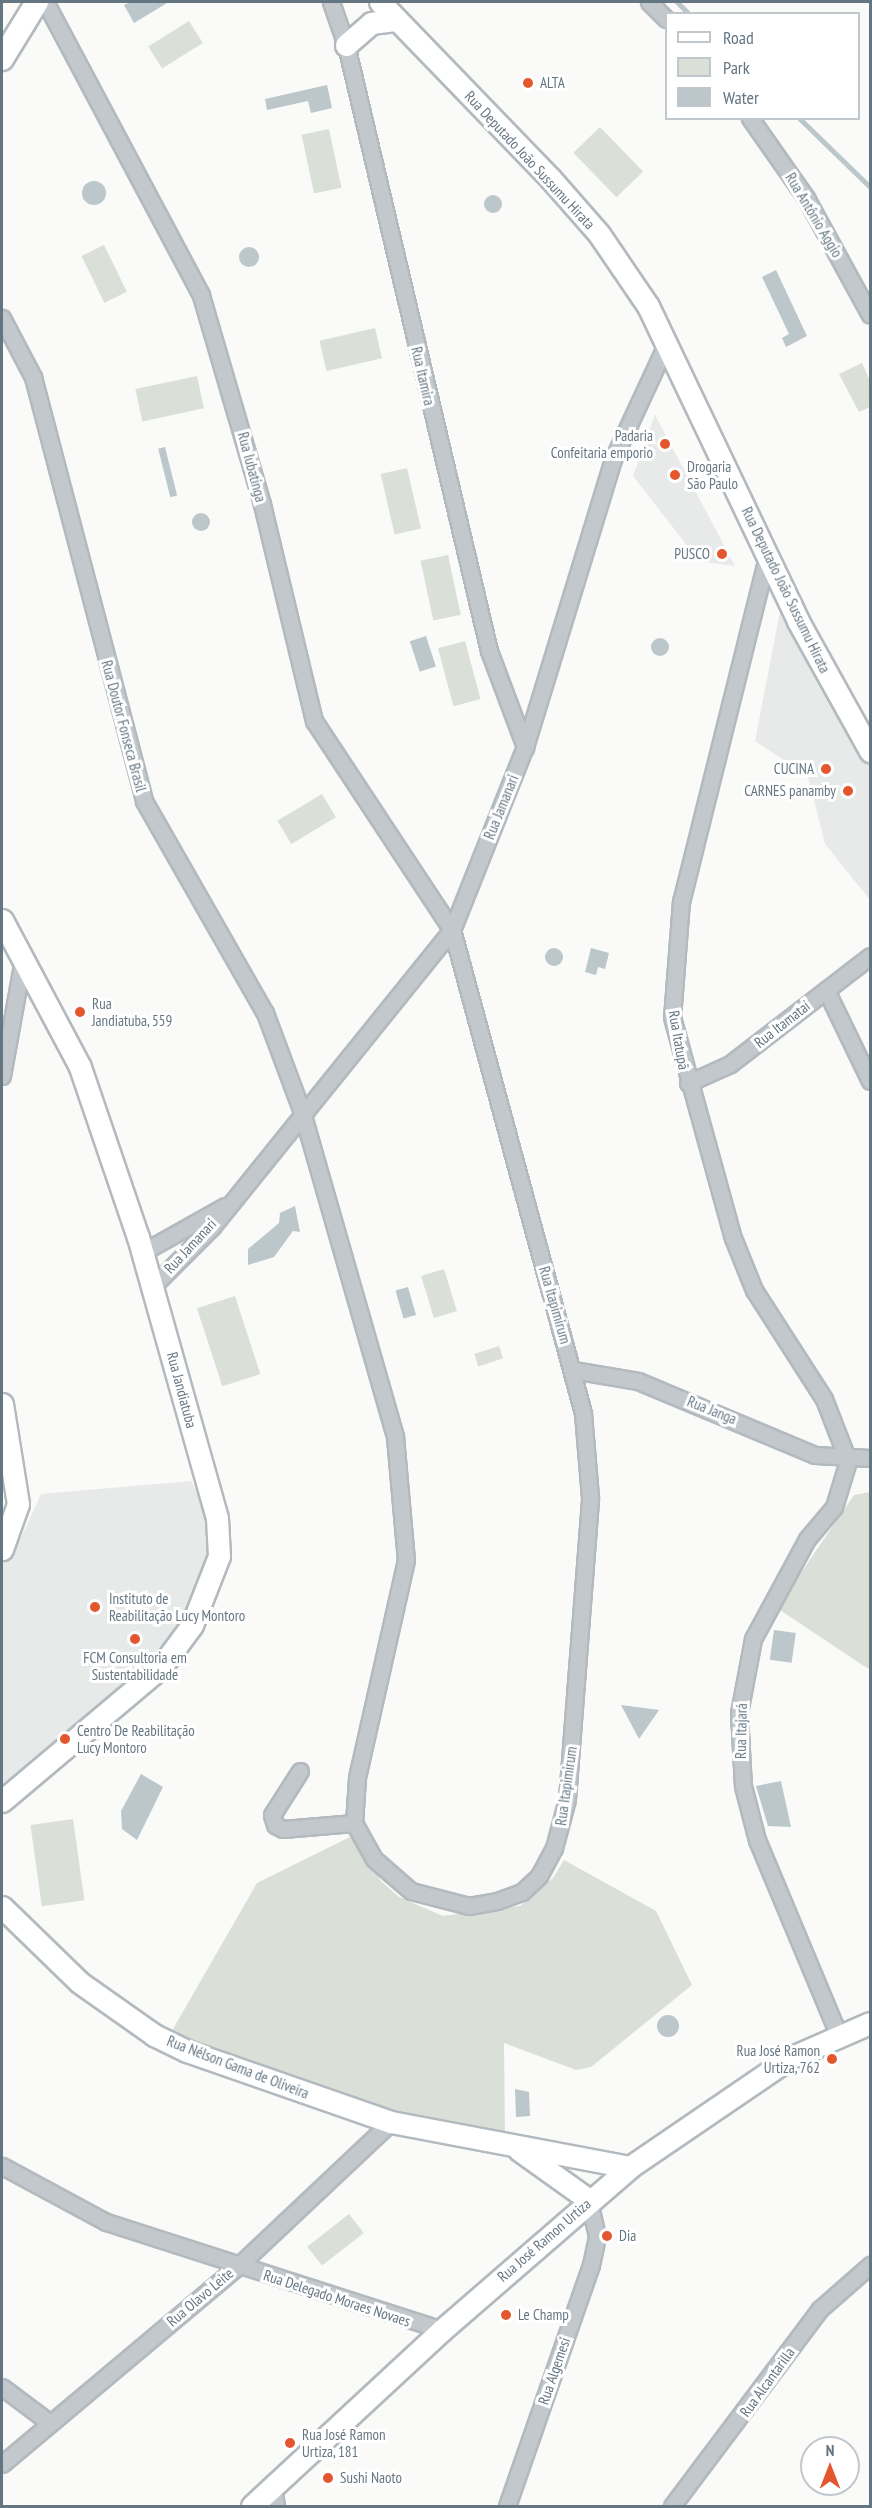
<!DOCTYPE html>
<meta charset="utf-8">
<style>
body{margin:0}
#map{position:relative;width:872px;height:2508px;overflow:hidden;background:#fafaf8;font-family:"PT Sans Narrow",sans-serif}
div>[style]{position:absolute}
.built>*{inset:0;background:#e8e9e9}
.green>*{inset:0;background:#dadfd7;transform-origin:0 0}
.water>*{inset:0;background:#bbc7cb;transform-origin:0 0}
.round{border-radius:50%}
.stream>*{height:5px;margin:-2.5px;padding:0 2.5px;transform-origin:2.5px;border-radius:2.5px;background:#bbc7cb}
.roads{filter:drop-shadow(2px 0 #b3babf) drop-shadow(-2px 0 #b3babf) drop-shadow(0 2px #b3babf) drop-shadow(0 -2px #b3babf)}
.street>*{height:15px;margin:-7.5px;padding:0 7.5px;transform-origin:7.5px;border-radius:7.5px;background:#c3c8cc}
.secondary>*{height:21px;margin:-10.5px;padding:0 10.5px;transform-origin:10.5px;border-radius:10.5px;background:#fff}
.primary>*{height:22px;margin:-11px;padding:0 11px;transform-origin:11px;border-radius:11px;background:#fff}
.dots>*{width:16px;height:16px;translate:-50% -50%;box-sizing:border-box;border:3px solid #fff;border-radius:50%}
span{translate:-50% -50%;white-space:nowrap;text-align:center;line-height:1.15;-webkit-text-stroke:6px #fff;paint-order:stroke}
.poi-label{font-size:15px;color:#657683}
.left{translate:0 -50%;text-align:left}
.right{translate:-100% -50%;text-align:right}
.street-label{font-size:15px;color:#657683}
.frame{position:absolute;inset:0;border:3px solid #657683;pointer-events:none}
.legend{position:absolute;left:665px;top:12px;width:195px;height:108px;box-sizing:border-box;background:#fff;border:2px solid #c1c8cd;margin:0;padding:8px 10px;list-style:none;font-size:18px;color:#657683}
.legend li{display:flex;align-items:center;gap:12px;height:30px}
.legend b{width:30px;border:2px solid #c1c8cd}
.north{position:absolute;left:800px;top:2436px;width:60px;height:60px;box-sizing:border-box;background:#fff;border:2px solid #c1c8cd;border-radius:50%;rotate:0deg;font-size:16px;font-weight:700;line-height:24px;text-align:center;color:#657683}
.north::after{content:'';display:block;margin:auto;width:21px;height:27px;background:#e4572e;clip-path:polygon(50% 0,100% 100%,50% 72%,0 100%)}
</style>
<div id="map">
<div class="built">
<div style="clip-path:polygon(655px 415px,683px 468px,735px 566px,699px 561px,633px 476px)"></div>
<div style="clip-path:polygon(782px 601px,870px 760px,870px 900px,825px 844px,808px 776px,755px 741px)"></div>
<div style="clip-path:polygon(191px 1481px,212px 1521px,213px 1553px,175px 1637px,94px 1712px,2px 1784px,2px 1564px,13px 1555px,41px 1494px)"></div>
</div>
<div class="green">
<div style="left:189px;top:21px;width:26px;height:48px;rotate:58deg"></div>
<div style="left:600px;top:127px;width:62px;height:37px;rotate:46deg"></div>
<div style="left:329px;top:129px;width:60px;height:28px;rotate:78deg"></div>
<div style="left:104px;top:245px;width:52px;height:25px;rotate:64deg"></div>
<div style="left:375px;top:328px;width:31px;height:57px;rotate:77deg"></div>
<div style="clip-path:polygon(862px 363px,870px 381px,870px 407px,859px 412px,839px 374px)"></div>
<div style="left:197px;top:376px;width:33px;height:63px;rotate:78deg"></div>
<div style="left:407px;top:468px;width:62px;height:27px;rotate:77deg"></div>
<div style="left:448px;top:555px;width:61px;height:28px;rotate:78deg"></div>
<div style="left:465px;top:641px;width:60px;height:28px;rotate:75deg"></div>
<div style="left:322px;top:794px;width:27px;height:52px;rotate:59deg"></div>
<div style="left:444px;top:1269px;width:44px;height:24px;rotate:73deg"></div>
<div style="left:235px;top:1296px;width:82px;height:40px;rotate:72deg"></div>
<div style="left:499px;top:1346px;width:13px;height:26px;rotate:72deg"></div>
<div style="clip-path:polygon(870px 1492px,870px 1670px,777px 1608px,854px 1495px)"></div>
<div style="left:73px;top:1819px;width:82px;height:43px;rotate:82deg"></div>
<div style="clip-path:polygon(350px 1837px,381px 1881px,399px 1897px,443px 1916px,520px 1906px,553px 1878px,564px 1860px,656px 1911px,692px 1985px,591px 2067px,576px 2070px,504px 2043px,505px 2141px,411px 2120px,169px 2036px,257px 1883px)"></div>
<div style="left:349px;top:2214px;width:24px;height:53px;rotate:52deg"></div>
</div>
<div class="water">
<div style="clip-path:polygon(130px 2px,166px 2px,167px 3px,134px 23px,124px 5px)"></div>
<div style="clip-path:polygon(327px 85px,332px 108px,311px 113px,308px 101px,267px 110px,265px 99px)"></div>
<div class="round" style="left:82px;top:181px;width:24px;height:24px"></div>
<div class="round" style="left:484px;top:195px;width:18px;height:18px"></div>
<div class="round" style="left:239px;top:247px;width:20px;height:20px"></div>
<div style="clip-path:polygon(776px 270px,807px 336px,786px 347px,782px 338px,789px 334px,762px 277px)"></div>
<div style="left:165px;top:447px;width:50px;height:7px;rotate:76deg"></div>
<div class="round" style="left:192px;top:513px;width:18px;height:18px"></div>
<div style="left:426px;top:636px;width:32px;height:17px;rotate:72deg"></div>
<div class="round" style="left:651px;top:638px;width:18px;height:18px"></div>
<div class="round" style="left:545px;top:948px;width:18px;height:18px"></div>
<div style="clip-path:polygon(591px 948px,609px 953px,605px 969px,598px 967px,596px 975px,585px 972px)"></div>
<div style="clip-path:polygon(295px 1206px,300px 1232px,293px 1231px,274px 1257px,248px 1265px,248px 1249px,279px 1223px,280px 1213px)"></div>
<div style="left:408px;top:1287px;width:29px;height:13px;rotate:74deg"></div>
<div style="left:774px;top:1630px;width:22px;height:30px;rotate:8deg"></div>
<div style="clip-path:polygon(621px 1705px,659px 1710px,639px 1739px)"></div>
<div style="clip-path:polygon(141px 1774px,163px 1787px,137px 1840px,122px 1829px,121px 1811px)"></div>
<div style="clip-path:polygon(781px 1781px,791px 1827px,768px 1826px,756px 1786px)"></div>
<div class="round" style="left:657px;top:2015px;width:22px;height:22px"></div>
<div style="clip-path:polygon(515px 2089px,529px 2092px,530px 2116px,516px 2117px)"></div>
</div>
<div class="stream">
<div style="left:677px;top:2px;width:17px;rotate:45deg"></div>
<div style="left:799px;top:118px;width:99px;rotate:44.2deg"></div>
</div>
<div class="roads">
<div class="street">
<div style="left:331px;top:2px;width:46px;rotate:70.8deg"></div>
<div style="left:346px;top:45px;width:623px;rotate:76.72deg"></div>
<div style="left:489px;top:651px;width:103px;rotate:69.4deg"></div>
<div style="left:649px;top:2px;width:24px;rotate:45deg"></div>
<div style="left:750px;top:118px;width:98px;rotate:55deg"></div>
<div style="left:806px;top:198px;width:133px;rotate:61.3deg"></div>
<div style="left:2px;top:318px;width:67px;rotate:62.3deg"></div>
<div style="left:33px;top:377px;width:438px;rotate:75.3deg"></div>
<div style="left:144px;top:801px;width:244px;rotate:60.3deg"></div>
<div style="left:265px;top:1013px;width:106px;rotate:69.5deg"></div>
<div style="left:302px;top:1112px;width:338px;rotate:74deg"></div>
<div style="left:395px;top:1437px;width:123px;rotate:84.9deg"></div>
<div style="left:406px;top:1560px;width:223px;rotate:102.7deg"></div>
<div style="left:357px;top:1778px;width:45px;rotate:93.8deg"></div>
<div style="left:354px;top:1823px;width:41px;rotate:60.9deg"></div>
<div style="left:374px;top:1859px;width:49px;rotate:40.9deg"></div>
<div style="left:411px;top:1891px;width:60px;rotate:14.5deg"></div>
<div style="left:469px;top:1906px;width:28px;rotate:-10deg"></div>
<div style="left:497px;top:1901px;width:27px;rotate:-20deg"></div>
<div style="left:522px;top:1892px;width:23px;rotate:-43deg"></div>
<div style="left:539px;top:1876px;width:32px;rotate:-62deg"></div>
<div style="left:554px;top:1848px;width:51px;rotate:-75.1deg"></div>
<div style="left:567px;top:1799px;width:303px;rotate:-85.6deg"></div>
<div style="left:590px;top:1497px;width:84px;rotate:-94.8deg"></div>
<div style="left:583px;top:1413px;width:500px;rotate:-105.17deg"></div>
<div style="left:452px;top:930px;width:250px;rotate:-123.4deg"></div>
<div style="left:314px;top:721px;width:223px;rotate:-103.5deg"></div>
<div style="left:262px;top:504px;width:218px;rotate:-106.3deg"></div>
<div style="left:201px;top:295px;width:332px;rotate:-118deg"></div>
<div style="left:767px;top:557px;width:355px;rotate:104deg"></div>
<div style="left:681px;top:901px;width:116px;rotate:94.4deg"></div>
<div style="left:672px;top:1017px;width:229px;rotate:74.6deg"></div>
<div style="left:733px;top:1238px;width:56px;rotate:68deg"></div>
<div style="left:754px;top:1290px;width:130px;rotate:57.3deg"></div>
<div style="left:824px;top:1399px;width:66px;rotate:68.8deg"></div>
<div style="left:848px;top:1461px;width:48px;rotate:106.9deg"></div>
<div style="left:834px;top:1507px;width:42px;rotate:130.2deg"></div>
<div style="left:807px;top:1539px;width:114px;rotate:118.4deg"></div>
<div style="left:753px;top:1639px;width:75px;rotate:100.7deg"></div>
<div style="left:739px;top:1713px;width:73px;rotate:86.9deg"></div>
<div style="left:743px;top:1786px;width:56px;rotate:75.5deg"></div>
<div style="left:757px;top:1840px;width:210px;rotate:67.3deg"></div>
<div style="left:826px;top:990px;width:101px;rotate:64.2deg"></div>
<div style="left:2px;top:1076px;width:119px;rotate:-79.8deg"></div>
<div style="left:688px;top:1083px;width:46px;rotate:-24.3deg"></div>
<div style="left:730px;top:1064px;width:177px;rotate:-37.6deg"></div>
<div style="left:143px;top:1252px;width:94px;rotate:-29.3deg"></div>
<div style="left:154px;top:1285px;width:82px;rotate:-45deg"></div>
<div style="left:212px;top:1227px;width:382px;rotate:-51.1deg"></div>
<div style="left:452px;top:930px;width:197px;rotate:-68.3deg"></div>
<div style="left:525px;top:747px;width:301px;rotate:-73deg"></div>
<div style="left:613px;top:459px;width:123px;rotate:-65.1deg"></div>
<div style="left:573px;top:1370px;width:66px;rotate:9.6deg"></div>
<div style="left:638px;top:1381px;width:192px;rotate:22.7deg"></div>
<div style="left:815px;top:1455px;width:55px;rotate:3.1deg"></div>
<div style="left:300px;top:1771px;width:52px;rotate:122.5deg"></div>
<div style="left:272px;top:1815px;width:10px;rotate:73deg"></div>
<div style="left:275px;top:1825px;width:9px;rotate:27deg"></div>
<div style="left:283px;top:1829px;width:71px;rotate:-4.8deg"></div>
<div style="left:2px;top:2166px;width:118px;rotate:28.3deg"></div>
<div style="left:106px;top:2222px;width:353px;rotate:17.8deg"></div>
<div style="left:2px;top:2387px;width:60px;rotate:36.9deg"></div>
<div style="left:2px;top:2464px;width:307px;rotate:-40deg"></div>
<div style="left:237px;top:2267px;width:212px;rotate:-43.3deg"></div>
<div style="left:273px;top:2487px;width:19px;rotate:81deg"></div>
<div style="left:507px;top:2506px;width:255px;rotate:-70.8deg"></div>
<div style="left:591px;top:2265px;width:30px;rotate:-78deg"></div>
<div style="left:597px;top:2236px;width:37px;rotate:-103deg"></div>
<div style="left:672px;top:2506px;width:246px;rotate:-53.1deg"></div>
<div style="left:820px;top:2309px;width:67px;rotate:-41.3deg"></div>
</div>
<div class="secondary">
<div style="left:380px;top:2px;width:245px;rotate:46deg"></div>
<div style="left:550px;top:178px;width:74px;rotate:48.8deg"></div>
<div style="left:599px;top:234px;width:87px;rotate:55.8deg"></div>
<div style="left:648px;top:306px;width:349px;rotate:64.5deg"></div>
<div style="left:798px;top:621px;width:149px;rotate:61deg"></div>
<div style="left:346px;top:45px;width:33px;rotate:-41deg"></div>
<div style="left:371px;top:23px;width:26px;rotate:-7deg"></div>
<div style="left:2px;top:920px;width:166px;rotate:62deg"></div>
<div style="left:80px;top:1067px;width:180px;rotate:71.2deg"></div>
<div style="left:138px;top:1237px;width:292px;rotate:74.3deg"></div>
<div style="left:217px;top:1518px;width:38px;rotate:87deg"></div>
<div style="left:219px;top:1556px;width:74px;rotate:111.4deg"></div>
<div style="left:192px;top:1625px;width:52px;rotate:126.4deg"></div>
<div style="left:161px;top:1667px;width:208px;rotate:139.9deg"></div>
<div style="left:2px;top:1404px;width:101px;rotate:80.9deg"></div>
<div style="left:18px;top:1504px;width:48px;rotate:109.6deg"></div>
<div style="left:2px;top:1907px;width:107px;rotate:44.2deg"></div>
<div style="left:79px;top:1982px;width:92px;rotate:35.2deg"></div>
<div style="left:154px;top:2035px;width:37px;rotate:26deg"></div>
<div style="left:187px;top:2051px;width:216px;rotate:19.2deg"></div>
<div style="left:391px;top:2122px;width:243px;rotate:10.7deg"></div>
<div style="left:519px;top:2150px;width:86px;rotate:35.5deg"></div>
<div style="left:252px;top:2506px;width:259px;rotate:-42.8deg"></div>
<div style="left:442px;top:2330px;width:249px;rotate:-40.9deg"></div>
<div style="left:630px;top:2167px;width:194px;rotate:-34.3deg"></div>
<div style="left:790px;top:2058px;width:87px;rotate:-23.6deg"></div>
</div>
<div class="primary">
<div style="left:2px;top:59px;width:67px;rotate:-58.4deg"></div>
</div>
</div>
<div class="dots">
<div style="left:528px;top:83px;background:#e4572e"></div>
<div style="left:665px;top:444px;background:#e4572e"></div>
<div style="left:675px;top:475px;background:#e4572e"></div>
<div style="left:722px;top:554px;background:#e4572e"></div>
<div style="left:826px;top:769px;background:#e4572e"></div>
<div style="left:848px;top:791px;background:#e4572e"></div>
<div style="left:80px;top:1012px;background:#e4572e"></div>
<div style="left:95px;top:1607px;background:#e4572e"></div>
<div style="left:135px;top:1639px;background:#e4572e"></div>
<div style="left:65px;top:1739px;background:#e4572e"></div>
<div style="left:832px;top:2059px;background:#e4572e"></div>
<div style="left:607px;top:2236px;background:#e4572e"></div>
<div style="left:506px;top:2315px;background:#e4572e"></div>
<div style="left:290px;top:2443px;background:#e4572e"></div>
<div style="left:328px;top:2478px;background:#e4572e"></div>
</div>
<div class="poi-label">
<span class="left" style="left:540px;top:83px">ALTA</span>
<span class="right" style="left:653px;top:444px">Padaria<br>Confeitaria emporio</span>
<span class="left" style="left:687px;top:475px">Drogaria<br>São Paulo</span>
<span class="right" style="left:710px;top:554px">PUSCO</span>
<span class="right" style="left:814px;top:769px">CUCINA</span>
<span class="right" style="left:836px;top:791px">CARNES panamby</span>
<span class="left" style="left:92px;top:1012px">Rua<br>Jandiatuba, 559</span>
<span class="left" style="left:109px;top:1607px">Instituto de<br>Reabilitação Lucy Montoro</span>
<span style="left:135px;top:1666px">FCM Consultoria em<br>Sustentabilidade</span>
<span class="left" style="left:77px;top:1739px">Centro De Reabilitação<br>Lucy Montoro</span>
<span class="right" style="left:820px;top:2059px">Rua José Ramon<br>Urtiza, 762</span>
<span class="left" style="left:619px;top:2236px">Dia</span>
<span class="left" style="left:518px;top:2315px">Le Champ</span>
<span class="left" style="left:302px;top:2443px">Rua José Ramon<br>Urtiza, 181</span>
<span class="left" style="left:340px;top:2478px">Sushi Naoto</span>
</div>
<div class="street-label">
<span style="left:530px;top:160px;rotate:47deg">Rua Deputado João Sussumu Hirata</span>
<span style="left:814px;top:215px;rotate:59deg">Rua Antônio Aggio</span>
<span style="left:423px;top:376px;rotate:77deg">Rua Itamira</span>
<span style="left:252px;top:467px;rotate:75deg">Rua Iubatinga</span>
<span style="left:786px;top:590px;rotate:64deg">Rua Deputado João Sussumu Hirata</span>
<span style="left:124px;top:726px;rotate:75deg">Rua Doutor Fonseca Brasil</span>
<span style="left:501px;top:807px;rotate:-68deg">Rua Jamanari</span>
<span style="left:782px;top:1024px;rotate:-38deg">Rua Itamataí</span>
<span style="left:679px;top:1040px;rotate:80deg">Rua Itatupã</span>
<span style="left:190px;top:1246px;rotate:-47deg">Rua Jamanari</span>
<span style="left:555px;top:1305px;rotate:74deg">Rua Itapimirum</span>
<span style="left:182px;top:1390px;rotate:75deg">Rua Jandiatuba</span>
<span style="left:712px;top:1410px;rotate:22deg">Rua Janga</span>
<span style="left:741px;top:1731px;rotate:-89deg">Rua Itajará</span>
<span style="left:566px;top:1786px;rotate:-82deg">Rua Itapimirum</span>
<span style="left:238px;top:2067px;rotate:21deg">Rua Nélson Gama de Oliveira</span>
<span style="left:544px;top:2240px;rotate:-41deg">Rua José Ramon Urtiza</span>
<span style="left:200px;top:2297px;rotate:-40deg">Rua Olavo Leite</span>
<span style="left:337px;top:2298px;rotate:18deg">Rua Delegado Moraes Novaes</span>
<span style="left:554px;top:2371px;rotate:-71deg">Rua Algemesi</span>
<span style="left:767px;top:2382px;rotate:-54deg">Rua Alcantarilla</span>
</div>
<div class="frame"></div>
<ul class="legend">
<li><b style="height:8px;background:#fff"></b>Road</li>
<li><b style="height:16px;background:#dadfd7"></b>Park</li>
<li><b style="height:16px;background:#bbc7cb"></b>Water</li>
</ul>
<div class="north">N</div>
</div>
